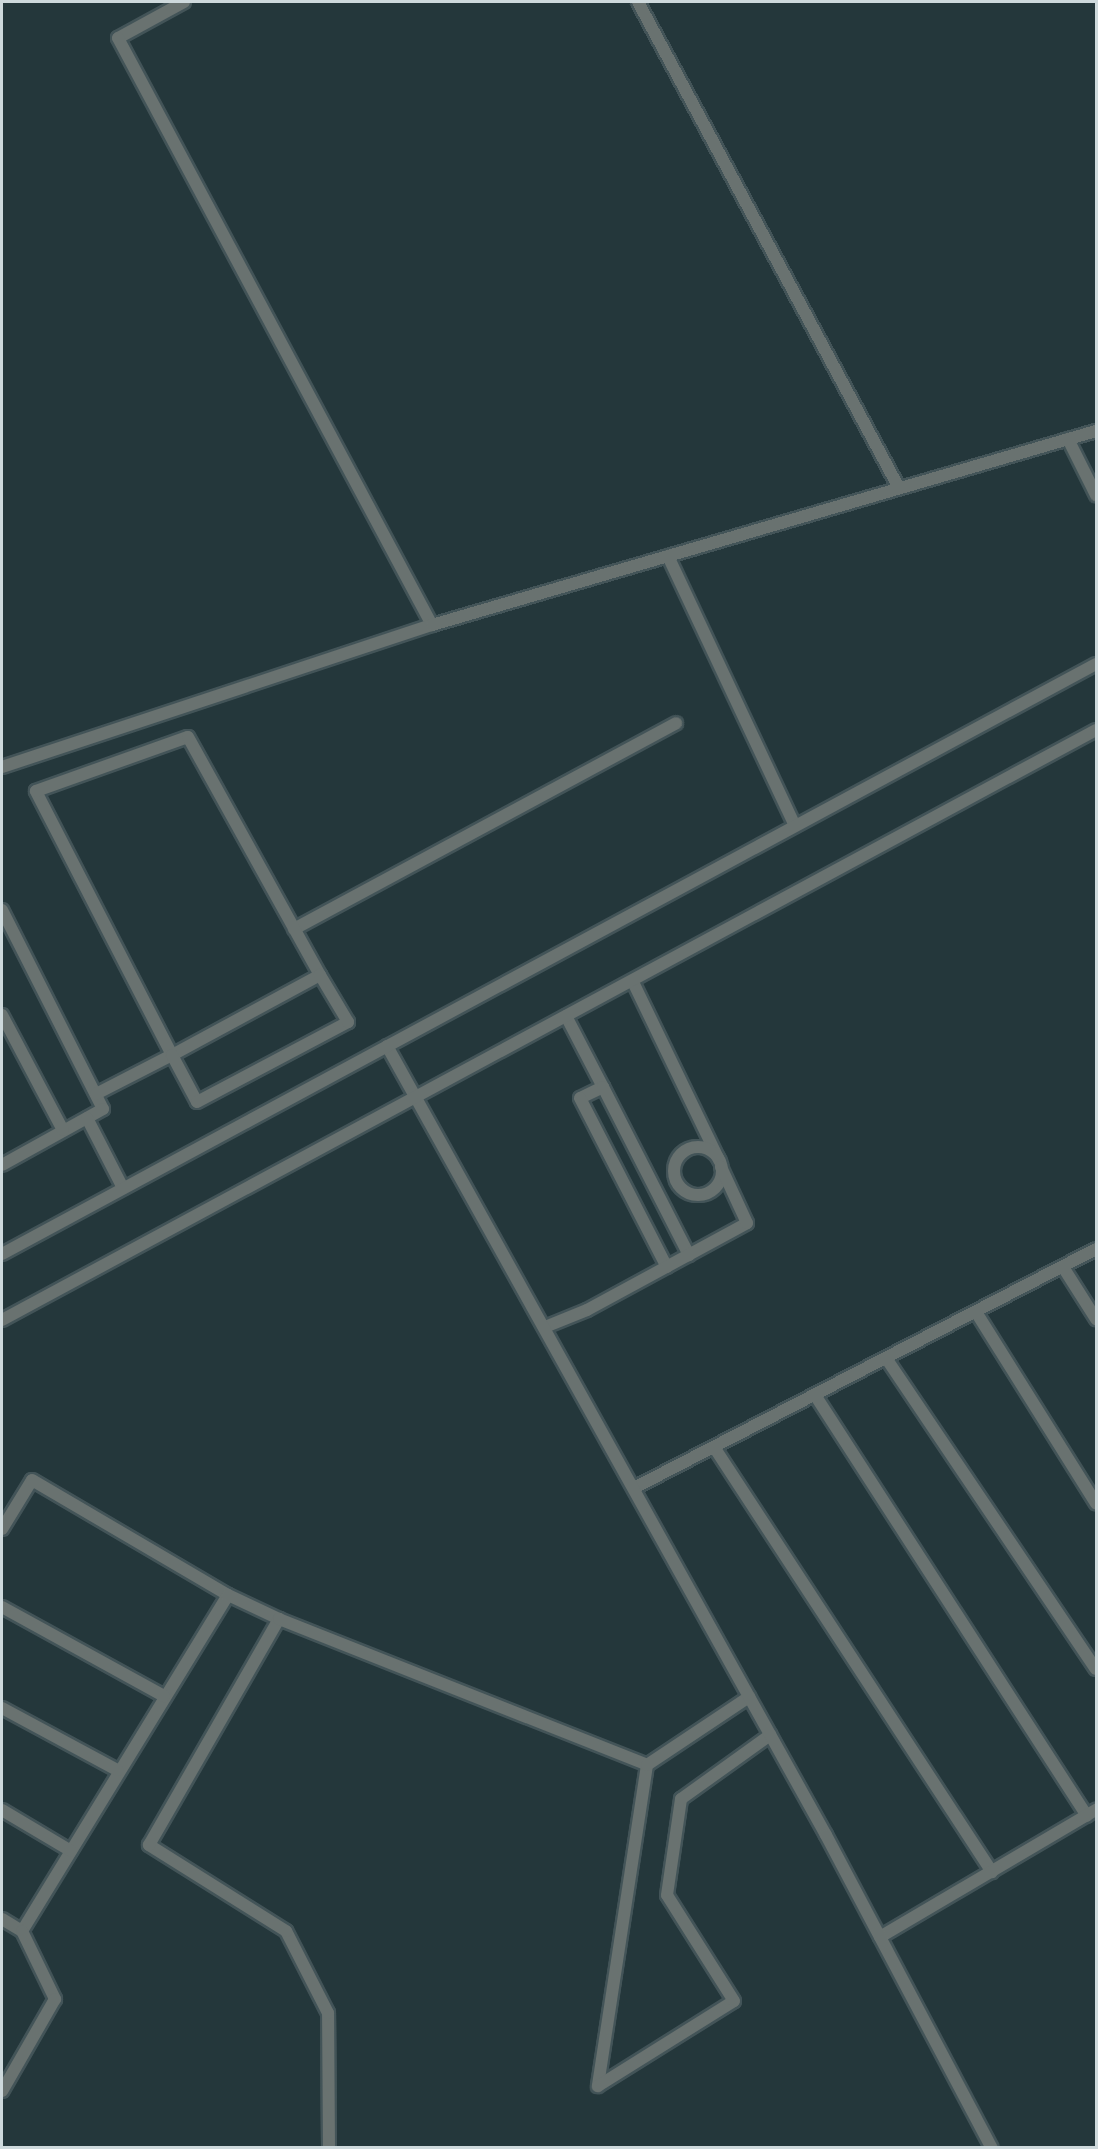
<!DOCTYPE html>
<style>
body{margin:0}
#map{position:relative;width:1098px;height:2149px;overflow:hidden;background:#24373b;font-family:Mulish,sans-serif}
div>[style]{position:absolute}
.roads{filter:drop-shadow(2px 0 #435458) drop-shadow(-2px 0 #435458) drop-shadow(0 2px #435458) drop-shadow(0 -2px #435458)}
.lane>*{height:12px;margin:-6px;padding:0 6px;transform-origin:6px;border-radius:6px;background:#697270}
.lane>.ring{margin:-6px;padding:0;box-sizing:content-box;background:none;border:12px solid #697270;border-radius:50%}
.street>*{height:12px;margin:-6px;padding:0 6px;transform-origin:6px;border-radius:6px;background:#697270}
span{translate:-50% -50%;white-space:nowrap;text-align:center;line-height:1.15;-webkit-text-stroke:6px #24373b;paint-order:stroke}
.frame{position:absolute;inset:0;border:3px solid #ced9dc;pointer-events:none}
</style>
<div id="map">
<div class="roads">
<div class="lane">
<div style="left:1068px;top:439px;width:63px;rotate:63.4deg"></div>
<div style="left:668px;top:556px;width:298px;rotate:64.8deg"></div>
<div style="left:2px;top:910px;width:223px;rotate:63.1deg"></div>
<div style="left:103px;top:1109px;width:115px;rotate:151deg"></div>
<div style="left:294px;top:929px;width:434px;rotate:-28.3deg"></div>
<div style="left:633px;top:982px;width:198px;rotate:64.2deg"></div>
<div style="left:2px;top:1015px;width:130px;rotate:62.1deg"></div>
<div style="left:566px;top:1016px;width:80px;rotate:62.5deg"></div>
<div style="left:603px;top:1087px;width:25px;rotate:154deg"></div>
<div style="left:580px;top:1098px;width:190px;rotate:62.8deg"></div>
<div style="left:603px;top:1087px;width:189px;rotate:62.9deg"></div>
<div style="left:96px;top:1094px;width:85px;rotate:-27.2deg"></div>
<div style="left:172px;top:1055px;width:297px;rotate:-117.3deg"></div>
<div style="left:36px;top:791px;width:161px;rotate:-19.6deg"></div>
<div style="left:188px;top:737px;width:272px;rotate:61deg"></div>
<div style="left:320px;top:975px;width:168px;rotate:151.6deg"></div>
<div style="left:172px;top:1055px;width:53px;rotate:62deg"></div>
<div style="left:197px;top:1102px;width:171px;rotate:-27.9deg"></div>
<div style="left:348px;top:1022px;width:55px;rotate:-120.8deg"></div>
<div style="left:87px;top:1118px;width:79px;rotate:62.8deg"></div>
<div class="ring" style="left:674px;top:1147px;width:36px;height:36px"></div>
<div style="left:1063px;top:1267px;width:62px;rotate:57.6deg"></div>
<div style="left:976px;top:1312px;width:226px;rotate:57.9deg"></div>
<div style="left:545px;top:1327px;width:45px;rotate:-22deg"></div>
<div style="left:587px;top:1310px;width:182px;rotate:-28.5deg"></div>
<div style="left:747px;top:1223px;width:62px;rotate:-114.9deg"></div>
<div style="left:886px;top:1358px;width:375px;rotate:56deg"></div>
<div style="left:815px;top:1395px;width:501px;rotate:57.13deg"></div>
<div style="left:714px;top:1447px;width:508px;rotate:56.81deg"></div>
<div style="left:634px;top:1488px;width:520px;rotate:-27.35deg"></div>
<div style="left:2px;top:1529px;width:57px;rotate:-58.5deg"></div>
<div style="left:32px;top:1480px;width:227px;rotate:30.4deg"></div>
<div style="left:228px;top:1595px;width:394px;rotate:121.5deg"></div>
<div style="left:228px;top:1595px;width:56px;rotate:25.2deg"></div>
<div style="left:2px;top:1607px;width:185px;rotate:28.8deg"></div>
<div style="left:2px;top:1708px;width:131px;rotate:28.3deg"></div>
<div style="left:647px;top:1765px;width:325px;rotate:98.7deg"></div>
<div style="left:598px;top:2086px;width:160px;rotate:-32deg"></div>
<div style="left:734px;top:2001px;width:125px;rotate:-122.3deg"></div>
<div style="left:667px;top:1895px;width:97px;rotate:-81.7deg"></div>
<div style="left:681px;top:1799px;width:110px;rotate:-35.7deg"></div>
<div style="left:2px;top:1810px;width:80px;rotate:30.7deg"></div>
<div style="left:2px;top:1919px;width:23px;rotate:31deg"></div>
<div style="left:22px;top:1931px;width:76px;rotate:64.1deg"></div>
<div style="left:55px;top:1999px;width:106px;rotate:119.9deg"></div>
<div style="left:880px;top:1937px;width:251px;rotate:-30.5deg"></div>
<div style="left:329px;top:2148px;width:135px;rotate:-90.4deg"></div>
<div style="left:328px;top:2013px;width:92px;rotate:-117.1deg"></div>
<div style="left:286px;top:1931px;width:162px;rotate:-147.9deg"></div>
<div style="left:149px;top:1845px;width:261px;rotate:-60.1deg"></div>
<div style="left:279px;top:1619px;width:396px;rotate:21.6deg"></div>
<div style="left:647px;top:1765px;width:123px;rotate:-33.7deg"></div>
</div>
<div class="street">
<div style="left:184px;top:2px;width:75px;rotate:151.4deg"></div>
<div style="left:118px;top:38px;width:666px;rotate:61.86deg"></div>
<div style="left:638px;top:2px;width:552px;rotate:61.76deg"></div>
<div style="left:2px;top:767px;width:453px;rotate:-18.3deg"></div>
<div style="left:432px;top:625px;width:692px;rotate:-16.29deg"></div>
<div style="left:387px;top:1046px;width:903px;rotate:60.91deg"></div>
<div style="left:826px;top:1835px;width:354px;rotate:62.1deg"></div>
<div style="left:2px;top:1254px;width:1243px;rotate:-28.34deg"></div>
<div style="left:2px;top:1320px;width:1243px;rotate:-28.34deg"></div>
</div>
</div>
<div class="frame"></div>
</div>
